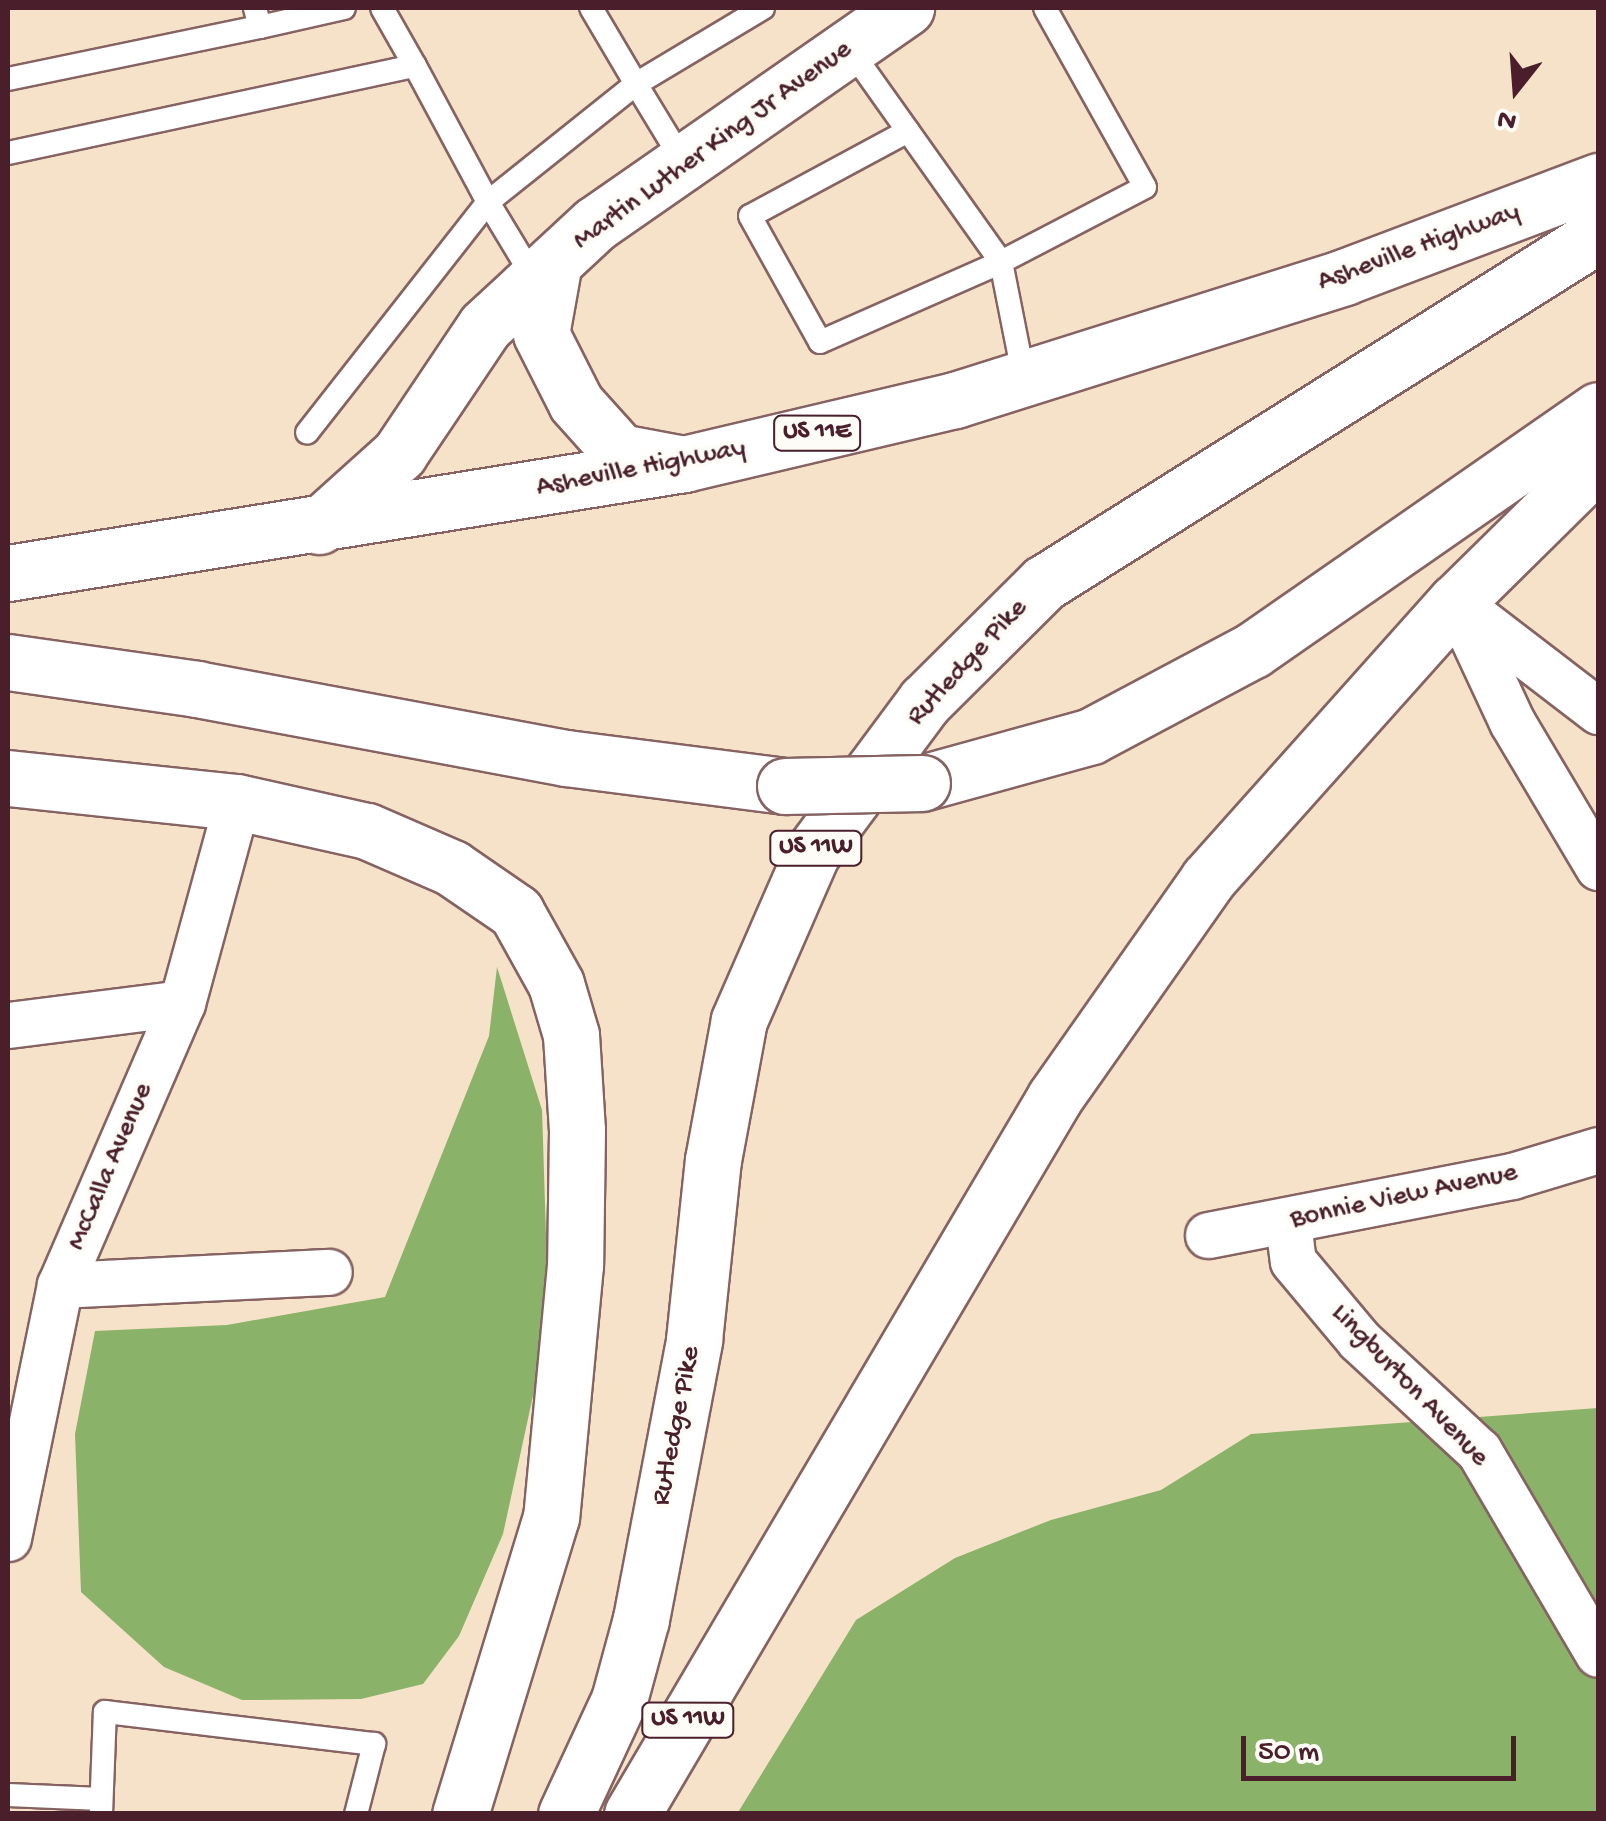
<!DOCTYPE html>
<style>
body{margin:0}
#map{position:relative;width:1606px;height:1821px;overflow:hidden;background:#f5e2c8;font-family:"Gochi Hand",sans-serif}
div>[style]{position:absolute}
.forest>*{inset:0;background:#8ab268}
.roads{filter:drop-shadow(2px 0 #866362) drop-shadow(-2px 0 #866362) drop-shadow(0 2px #866362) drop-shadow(0 -2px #866362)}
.service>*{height:22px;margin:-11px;padding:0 11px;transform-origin:11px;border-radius:11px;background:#fff}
.minor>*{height:45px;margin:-22.5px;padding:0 22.5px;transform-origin:22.5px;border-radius:22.5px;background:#fff}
.tertiary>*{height:55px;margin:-27.5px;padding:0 27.5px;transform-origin:27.5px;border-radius:27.5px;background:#fff}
.secondary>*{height:55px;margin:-27.5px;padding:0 27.5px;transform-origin:27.5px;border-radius:27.5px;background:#fff}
.primary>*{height:55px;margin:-27.5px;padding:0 27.5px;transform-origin:27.5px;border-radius:27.5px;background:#fff}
.bridges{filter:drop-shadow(2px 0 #866362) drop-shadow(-2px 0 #866362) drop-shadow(0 2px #866362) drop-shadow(0 -2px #866362)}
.primary-bridge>*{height:55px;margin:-27.5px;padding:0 27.5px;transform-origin:27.5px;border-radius:27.5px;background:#fff}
span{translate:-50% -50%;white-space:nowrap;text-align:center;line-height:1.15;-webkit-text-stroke:8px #fdfcf7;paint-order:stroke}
.shield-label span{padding:2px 8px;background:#fdfcf7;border:2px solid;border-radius:8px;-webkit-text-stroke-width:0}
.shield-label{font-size:25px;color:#4a1f2b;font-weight:700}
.street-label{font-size:28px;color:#4a1f2b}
.frame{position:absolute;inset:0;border:10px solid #4a1f2b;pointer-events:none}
.north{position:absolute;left:1466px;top:40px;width:100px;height:100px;-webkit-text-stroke:8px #fdfcf7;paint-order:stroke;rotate:197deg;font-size:28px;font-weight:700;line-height:40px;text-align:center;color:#4a1f2b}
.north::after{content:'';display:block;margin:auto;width:35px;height:45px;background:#4a1f2b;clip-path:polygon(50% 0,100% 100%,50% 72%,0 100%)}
.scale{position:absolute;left:1241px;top:1736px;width:275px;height:45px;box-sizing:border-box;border:5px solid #4a1f2b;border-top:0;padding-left:12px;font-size:30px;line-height:35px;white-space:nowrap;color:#4a1f2b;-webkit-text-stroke:8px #fdfcf7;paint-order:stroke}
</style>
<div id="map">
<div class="forest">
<div style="clip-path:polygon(497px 967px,542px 1110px,546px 1235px,547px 1331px,503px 1534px,459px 1636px,423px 1684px,361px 1699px,242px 1700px,164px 1667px,81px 1592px,75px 1434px,95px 1331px,227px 1325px,385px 1297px,489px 1036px)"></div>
<div style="clip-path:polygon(1598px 1408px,1598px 1813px,737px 1814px,856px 1620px,955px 1558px,1051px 1520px,1161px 1490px,1251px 1434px)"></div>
</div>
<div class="roads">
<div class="service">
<div style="left:382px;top:8px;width:67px;rotate:60.4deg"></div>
<div style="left:260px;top:27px;width:86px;rotate:-12.7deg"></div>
<div style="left:849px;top:48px;width:262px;rotate:54.6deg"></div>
<div style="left:1001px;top:262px;width:118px;rotate:78.8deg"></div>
<div style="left:8px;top:79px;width:257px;rotate:-11.7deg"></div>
<div style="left:260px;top:27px;width:20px;rotate:-105deg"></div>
<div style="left:908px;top:131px;width:179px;rotate:151.7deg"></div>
<div style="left:750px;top:216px;width:144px;rotate:60.9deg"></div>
<div style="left:820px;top:342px;width:198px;rotate:-23.8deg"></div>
<div style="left:1001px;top:262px;width:162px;rotate:-27.5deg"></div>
<div style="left:1145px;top:187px;width:205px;rotate:-119.2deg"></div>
<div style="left:8px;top:153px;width:416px;rotate:-12.1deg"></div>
<div style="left:415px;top:66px;width:154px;rotate:61.8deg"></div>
<div style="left:488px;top:202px;width:293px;rotate:128.1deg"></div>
<div style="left:684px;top:163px;width:92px;rotate:-121.3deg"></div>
<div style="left:636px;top:84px;width:148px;rotate:-30.9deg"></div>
<div style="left:535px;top:280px;width:91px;rotate:-121.1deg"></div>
<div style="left:488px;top:202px;width:189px;rotate:-38.6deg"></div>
<div style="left:636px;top:84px;width:88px;rotate:-120.6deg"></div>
<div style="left:8px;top:1795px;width:93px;rotate:2.5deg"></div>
<div style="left:101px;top:1814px;width:102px;rotate:-87.8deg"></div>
<div style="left:105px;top:1712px;width:271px;rotate:6.8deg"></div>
<div style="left:374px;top:1744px;width:72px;rotate:104.4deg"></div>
</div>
<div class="minor">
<div style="left:1456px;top:602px;width:132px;rotate:65deg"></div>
<div style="left:1512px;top:722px;width:169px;rotate:59.3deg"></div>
<div style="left:1465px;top:609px;width:168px;rotate:37.5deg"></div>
<div style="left:8px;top:1025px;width:175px;rotate:-7.2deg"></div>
<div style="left:1288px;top:1222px;width:39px;rotate:83deg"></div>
<div style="left:1293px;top:1261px;width:103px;rotate:50.1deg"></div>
<div style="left:1359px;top:1340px;width:163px;rotate:42.8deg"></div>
<div style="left:1479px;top:1451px;width:235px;rotate:59.6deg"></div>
<div style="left:1208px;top:1235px;width:310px;rotate:-11deg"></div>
<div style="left:1512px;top:1176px;width:90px;rotate:-16.8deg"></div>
<div style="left:60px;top:1285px;width:269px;rotate:-2.8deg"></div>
<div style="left:8px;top:1538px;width:258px;rotate:-78.4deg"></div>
<div style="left:60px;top:1285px;width:307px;rotate:-66.6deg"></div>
<div style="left:182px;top:1003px;width:208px;rotate:-74.7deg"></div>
</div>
<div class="tertiary">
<div style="left:554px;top:262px;width:73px;rotate:100.2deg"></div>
<div style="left:541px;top:334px;width:77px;rotate:63.1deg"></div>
<div style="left:576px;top:403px;width:66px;rotate:48.1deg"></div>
<div style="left:620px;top:452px;width:65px;rotate:10.6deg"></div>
</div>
<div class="secondary">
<div style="left:525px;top:289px;width:96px;rotate:-42.9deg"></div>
<div style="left:595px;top:224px;width:379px;rotate:-34.8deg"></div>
</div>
<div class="primary">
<div style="left:319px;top:526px;width:108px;rotate:-42deg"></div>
<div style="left:399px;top:454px;width:154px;rotate:-56.1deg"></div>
<div style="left:485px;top:326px;width:54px;rotate:-42.8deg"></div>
<div style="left:8px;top:573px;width:685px;rotate:-9.16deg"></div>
<div style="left:684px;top:464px;width:278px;rotate:-13.3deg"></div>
<div style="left:955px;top:400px;width:408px;rotate:-17.5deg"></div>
<div style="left:1344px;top:277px;width:272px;rotate:-20.7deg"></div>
<div style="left:8px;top:662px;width:191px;rotate:8.1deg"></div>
<div style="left:197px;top:689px;width:375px;rotate:10.6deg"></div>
<div style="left:566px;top:758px;width:221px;rotate:7.3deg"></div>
<div style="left:8px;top:778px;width:230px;rotate:6deg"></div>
<div style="left:237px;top:802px;width:133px;rotate:12.6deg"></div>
<div style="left:367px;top:831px;width:93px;rotate:23.5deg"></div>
<div style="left:452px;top:868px;width:78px;rotate:34.5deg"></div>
<div style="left:516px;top:912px;width:82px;rotate:60.9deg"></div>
<div style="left:556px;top:984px;width:53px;rotate:73.6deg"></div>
<div style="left:571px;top:1035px;width:95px;rotate:86.4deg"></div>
<div style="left:577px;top:1130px;width:135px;rotate:90.8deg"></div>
<div style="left:575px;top:1265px;width:253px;rotate:95.4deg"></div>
<div style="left:551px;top:1517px;width:311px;rotate:107deg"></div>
<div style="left:922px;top:783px;width:175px;rotate:-15.5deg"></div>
<div style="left:1091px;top:736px;width:183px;rotate:-28deg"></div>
<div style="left:1253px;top:650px;width:420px;rotate:-34.8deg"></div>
<div style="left:566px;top:1814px;width:126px;rotate:-65.1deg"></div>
<div style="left:619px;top:1700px;width:84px;rotate:-74.8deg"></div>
<div style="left:641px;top:1619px;width:284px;rotate:-79.2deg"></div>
<div style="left:694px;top:1340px;width:181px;rotate:-84deg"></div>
<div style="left:713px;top:1160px;width:142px;rotate:-79.5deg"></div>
<div style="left:739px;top:1020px;width:182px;rotate:-66.4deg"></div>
<div style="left:812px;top:853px;width:189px;rotate:-53.4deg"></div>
<div style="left:925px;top:701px;width:168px;rotate:-44.8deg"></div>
<div style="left:1044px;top:583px;width:654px;rotate:-32.14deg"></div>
<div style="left:632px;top:1814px;width:832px;rotate:-59.46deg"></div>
<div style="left:1055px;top:1097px;width:266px;rotate:-54.9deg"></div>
<div style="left:1208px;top:879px;width:372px;rotate:-48.2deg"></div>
<div style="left:1456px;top:602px;width:199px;rotate:-44.6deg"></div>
</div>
</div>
<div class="bridges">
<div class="primary-bridge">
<div style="left:785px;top:786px;width:137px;rotate:-1.3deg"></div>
</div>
</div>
<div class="shield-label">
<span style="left:817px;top:433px">US 11E</span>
<span style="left:816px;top:848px">US 11W</span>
<span style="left:688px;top:1720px">US 11W</span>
</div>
<div class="street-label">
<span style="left:713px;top:146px;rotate:-36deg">Martin Luther King Jr Avenue</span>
<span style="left:1419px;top:248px;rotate:-20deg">Asheville Highway</span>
<span style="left:641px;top:469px;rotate:-11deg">Asheville Highway</span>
<span style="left:968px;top:663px;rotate:-47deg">Rutledge Pike</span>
<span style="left:111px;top:1167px;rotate:-67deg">McCalla Avenue</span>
<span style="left:1404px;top:1197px;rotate:-12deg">Bonnie View Avenue</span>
<span style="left:1409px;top:1386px;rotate:46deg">Lingburton Avenue</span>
<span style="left:677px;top:1426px;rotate:-79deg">Rutledge Pike</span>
</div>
<div class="frame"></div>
<div class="north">N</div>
<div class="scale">50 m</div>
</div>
